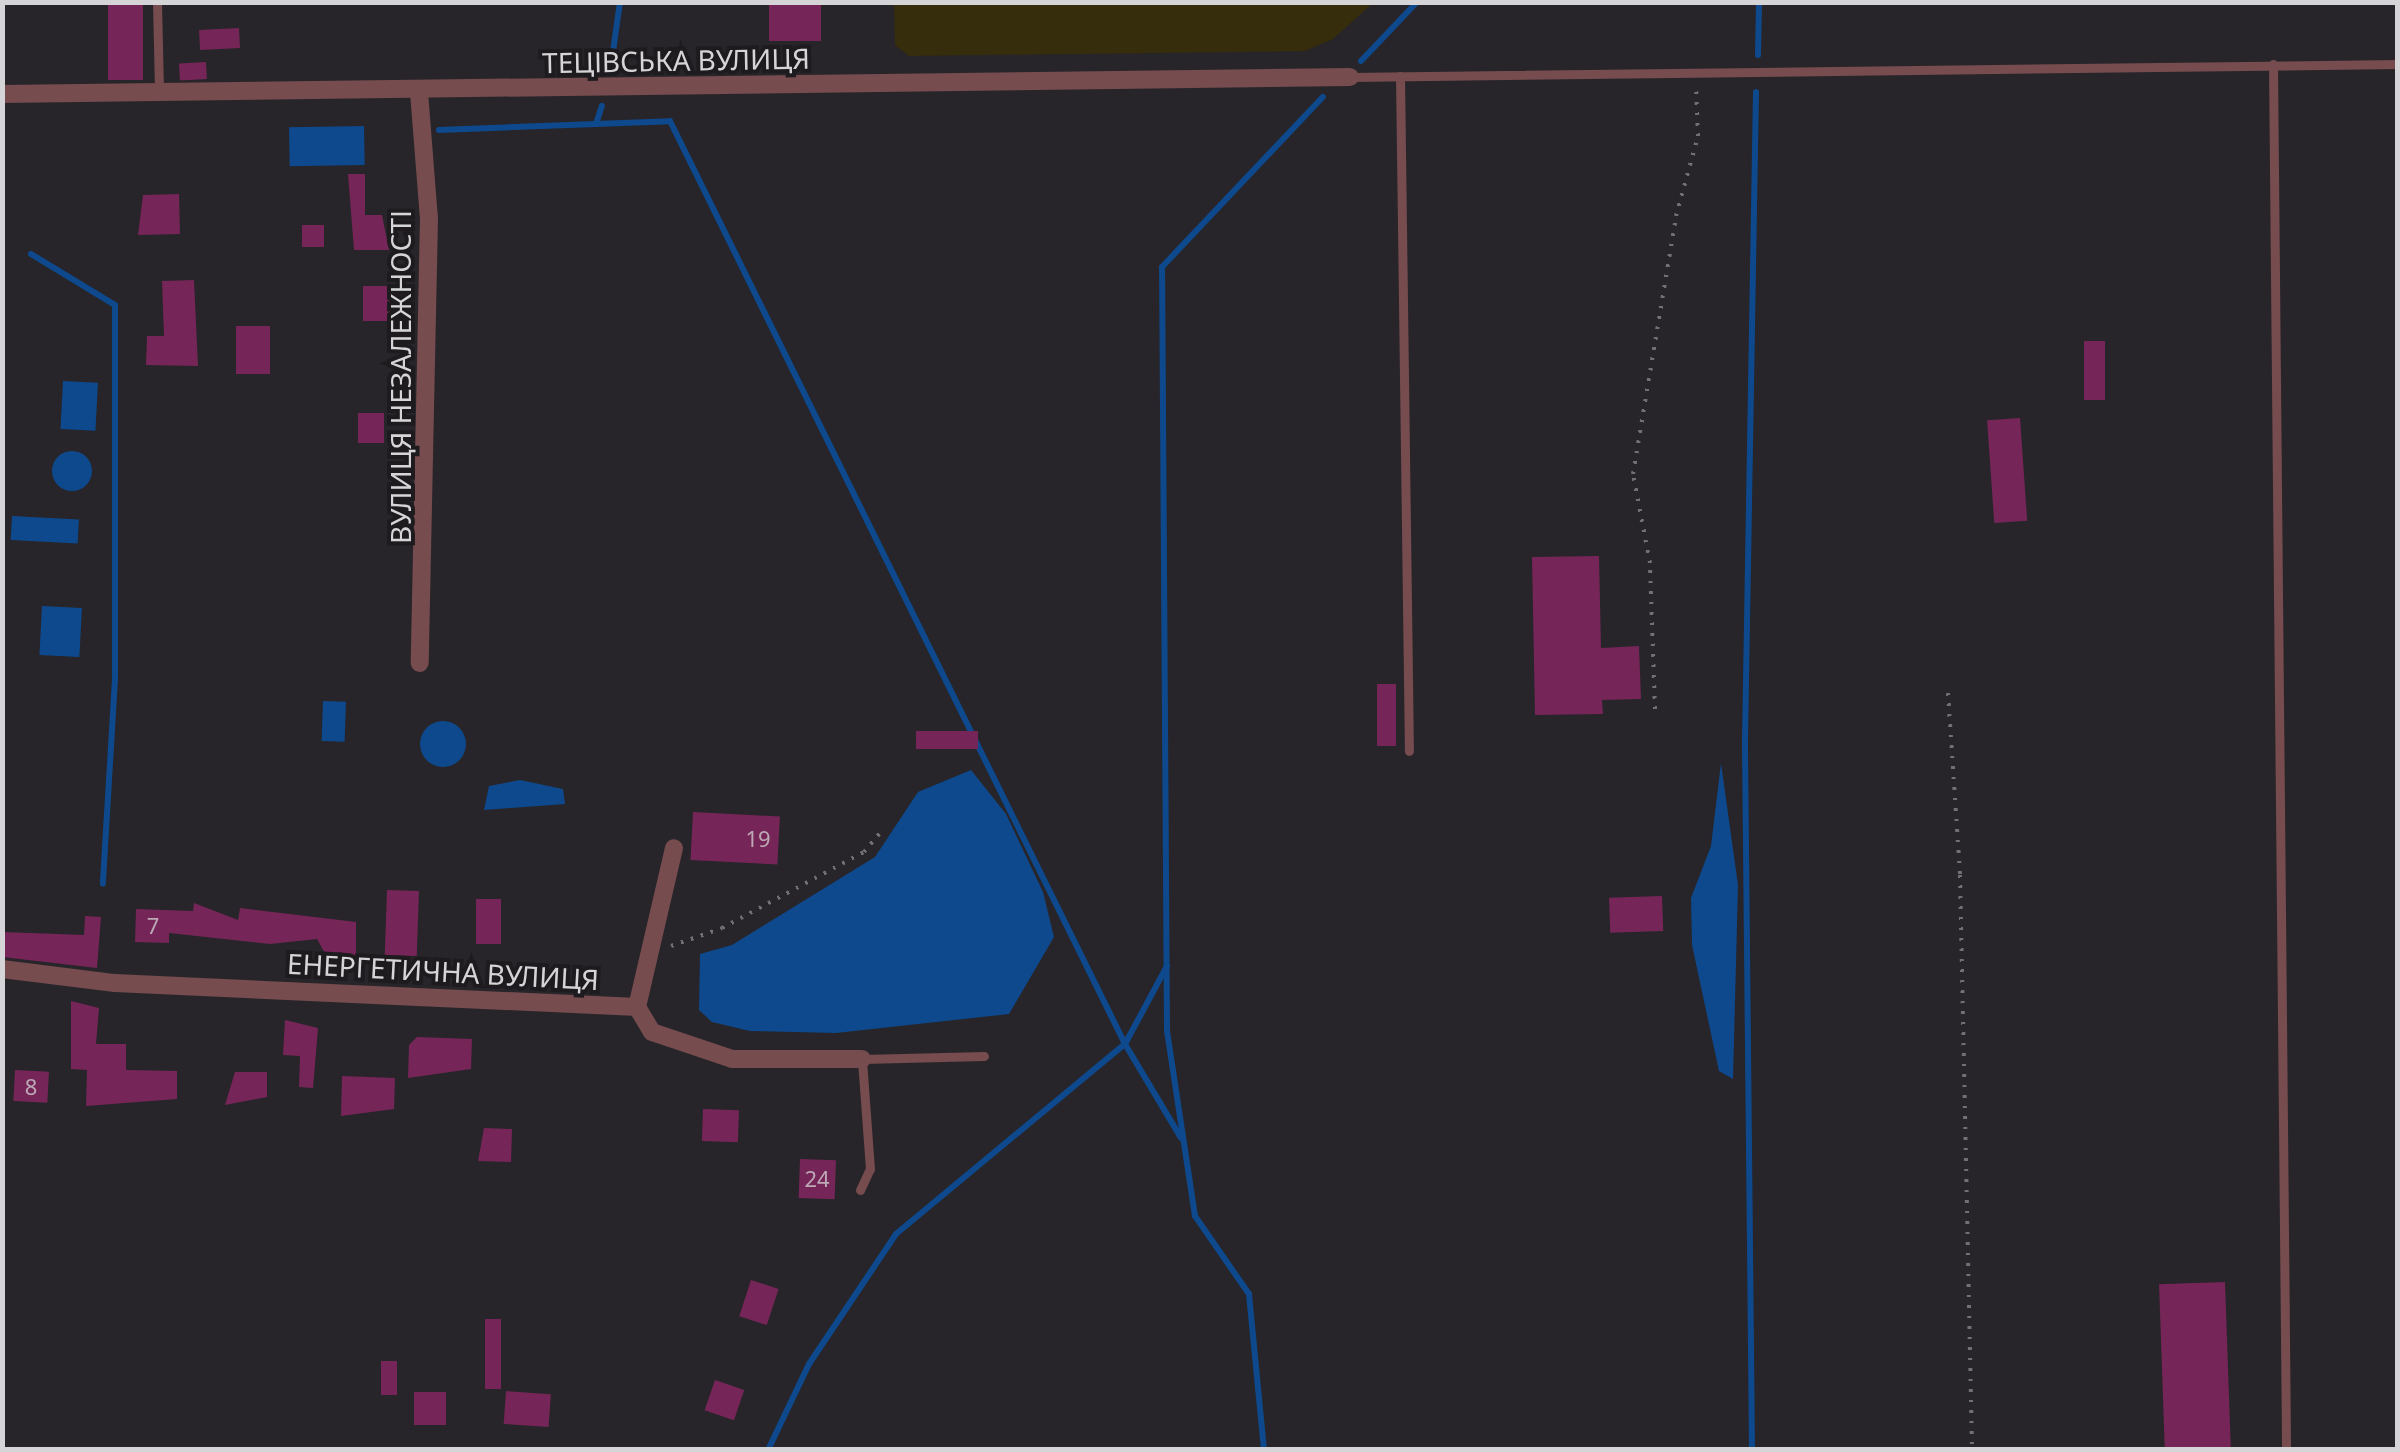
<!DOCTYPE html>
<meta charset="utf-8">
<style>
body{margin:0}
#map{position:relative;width:2400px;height:1452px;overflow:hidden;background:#272529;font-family:"Noto Sans",sans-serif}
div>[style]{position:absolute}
.sand>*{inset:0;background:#352d0c}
.water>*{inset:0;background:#0e498d;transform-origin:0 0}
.round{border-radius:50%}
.stream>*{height:6px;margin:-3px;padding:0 3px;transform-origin:3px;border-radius:3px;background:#0e498d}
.building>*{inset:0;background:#762558;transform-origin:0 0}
.path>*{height:4px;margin-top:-2px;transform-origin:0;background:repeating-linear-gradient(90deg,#727073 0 2.5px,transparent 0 10.5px)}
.service>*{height:9px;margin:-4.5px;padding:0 4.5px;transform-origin:4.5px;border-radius:4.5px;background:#764c4f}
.minor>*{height:18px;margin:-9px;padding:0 9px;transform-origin:9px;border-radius:9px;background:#764c4f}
span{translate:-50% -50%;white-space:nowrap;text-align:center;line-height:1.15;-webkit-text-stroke:8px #1e1b1f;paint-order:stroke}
.number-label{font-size:22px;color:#bda8b6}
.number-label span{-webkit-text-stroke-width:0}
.street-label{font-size:28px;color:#d5d4d6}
.frame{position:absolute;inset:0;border:5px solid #d5d4d6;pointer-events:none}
</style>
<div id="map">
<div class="sand">
<div style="clip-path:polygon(894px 3px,1097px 5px,1373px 3px,1333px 39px,1305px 51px,909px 56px,895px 45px)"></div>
</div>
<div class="water">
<div style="left:364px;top:126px;width:39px;height:75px;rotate:89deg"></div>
<div style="left:63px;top:381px;width:35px;height:48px;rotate:3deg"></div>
<div class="round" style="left:52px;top:451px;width:40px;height:40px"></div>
<div style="left:12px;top:516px;width:67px;height:24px;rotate:3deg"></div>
<div style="left:42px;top:606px;width:40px;height:49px;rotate:3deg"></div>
<div style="left:323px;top:701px;width:23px;height:40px;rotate:2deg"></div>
<div class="round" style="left:420px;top:721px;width:46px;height:46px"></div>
<div style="clip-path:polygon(1721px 763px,1738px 885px,1733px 1079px,1719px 1071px,1692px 945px,1691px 898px,1711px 846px)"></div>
<div style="clip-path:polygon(971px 770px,1006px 814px,1043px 892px,1054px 937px,1009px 1014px,836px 1033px,750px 1031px,712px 1022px,699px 1010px,700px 954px,732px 945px,875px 857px,918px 792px)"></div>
<div style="clip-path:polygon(520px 780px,563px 789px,565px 804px,484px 810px,489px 786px)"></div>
</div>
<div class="stream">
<div style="left:1758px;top:55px;width:53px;rotate:-88.9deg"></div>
<div style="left:1361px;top:61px;width:81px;rotate:-46.5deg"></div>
<div style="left:610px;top:73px;width:72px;rotate:-82deg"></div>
<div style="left:596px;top:124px;width:19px;rotate:-72deg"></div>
<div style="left:439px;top:130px;width:231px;rotate:-2.2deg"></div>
<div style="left:670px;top:121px;width:1029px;rotate:63.76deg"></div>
<div style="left:1125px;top:1044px;width:109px;rotate:59.2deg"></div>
<div style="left:31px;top:254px;width:98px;rotate:31.3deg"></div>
<div style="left:115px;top:305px;width:374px;rotate:90deg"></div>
<div style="left:115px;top:679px;width:205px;rotate:93.4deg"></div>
<div style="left:768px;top:1450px;width:95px;rotate:-64.5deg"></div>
<div style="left:809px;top:1364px;width:156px;rotate:-56.2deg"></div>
<div style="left:896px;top:1234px;width:298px;rotate:-39.7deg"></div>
<div style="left:1125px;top:1044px;width:89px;rotate:-61.7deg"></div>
<div style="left:1264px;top:1450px;width:157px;rotate:-95.5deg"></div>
<div style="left:1249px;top:1294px;width:95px;rotate:-124.7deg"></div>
<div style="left:1195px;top:1216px;width:187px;rotate:-98.6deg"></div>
<div style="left:1167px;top:1031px;width:764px;rotate:-90.37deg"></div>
<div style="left:1162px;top:267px;width:234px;rotate:-46.6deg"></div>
<div style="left:1752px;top:1450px;width:709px;rotate:-90.57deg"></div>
<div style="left:1745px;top:741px;width:649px;rotate:-89.03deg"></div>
</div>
<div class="building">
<div style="left:108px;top:2px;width:35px;height:78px"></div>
<div style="left:769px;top:2px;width:52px;height:39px"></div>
<div style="left:239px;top:28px;width:20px;height:40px;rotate:87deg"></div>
<div style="left:206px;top:62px;width:17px;height:27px;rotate:87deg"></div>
<div style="clip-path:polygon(348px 174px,365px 174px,365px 215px,382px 215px,389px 250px,354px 250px)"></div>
<div style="clip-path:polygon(179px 194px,180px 234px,138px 235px,143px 195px)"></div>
<div style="left:302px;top:225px;width:22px;height:22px"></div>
<div style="clip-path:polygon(194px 280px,198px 366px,146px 365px,147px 336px,164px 336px,162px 281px)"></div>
<div style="left:363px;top:286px;width:27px;height:35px"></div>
<div style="left:236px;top:326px;width:34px;height:48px"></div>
<div style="left:2084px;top:341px;width:21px;height:59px"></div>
<div style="left:358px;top:413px;width:26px;height:30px"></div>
<div style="left:2020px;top:418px;width:103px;height:33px;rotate:86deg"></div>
<div style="clip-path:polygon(1599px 556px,1601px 648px,1639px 646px,1641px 699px,1602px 700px,1603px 714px,1535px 715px,1532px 557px)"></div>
<div style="left:1377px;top:684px;width:19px;height:62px"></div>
<div style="left:978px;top:731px;width:18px;height:62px;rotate:90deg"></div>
<div style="left:693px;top:812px;width:87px;height:48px;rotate:3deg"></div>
<div style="left:387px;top:890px;width:32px;height:65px;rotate:2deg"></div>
<div style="left:1662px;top:896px;width:35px;height:53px;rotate:88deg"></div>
<div style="left:476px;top:899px;width:25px;height:45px"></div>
<div style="clip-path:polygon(194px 903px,238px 920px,240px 908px,356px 922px,356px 957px,327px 957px,317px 939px,270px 944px,169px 933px,169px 943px,135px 942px,136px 909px,193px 911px)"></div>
<div style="clip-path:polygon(85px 916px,101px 917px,97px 968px,2px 957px,2px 932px,84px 935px)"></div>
<div style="clip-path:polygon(71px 1001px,99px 1008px,96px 1044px,126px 1044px,126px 1070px,177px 1071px,177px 1099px,86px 1106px,87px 1070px,71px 1069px)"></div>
<div style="clip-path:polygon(285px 1020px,318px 1028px,313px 1088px,299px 1087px,300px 1056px,283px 1055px)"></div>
<div style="clip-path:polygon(417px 1037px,472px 1039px,471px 1069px,408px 1078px,409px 1045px)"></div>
<div style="left:15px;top:1070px;width:34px;height:31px;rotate:3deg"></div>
<div style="clip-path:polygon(235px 1072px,267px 1072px,267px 1097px,225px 1105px)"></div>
<div style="clip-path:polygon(342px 1076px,395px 1078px,394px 1109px,341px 1116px)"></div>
<div style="left:703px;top:1109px;width:36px;height:32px;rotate:2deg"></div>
<div style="clip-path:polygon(484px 1128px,512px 1129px,511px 1162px,478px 1161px)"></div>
<div style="left:800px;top:1159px;width:36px;height:39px;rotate:2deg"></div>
<div style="left:751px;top:1280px;width:29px;height:38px;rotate:18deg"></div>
<div style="left:2225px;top:1282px;width:168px;height:66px;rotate:88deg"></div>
<div style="left:485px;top:1319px;width:16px;height:70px"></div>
<div style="left:381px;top:1361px;width:16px;height:34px"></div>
<div style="left:715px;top:1380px;width:31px;height:32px;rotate:19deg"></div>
<div style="left:506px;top:1391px;width:45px;height:33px;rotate:4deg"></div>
<div style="left:414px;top:1392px;width:32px;height:33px"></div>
</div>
<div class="path">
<div style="left:1948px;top:693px;width:182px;rotate:86.2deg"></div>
<div style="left:1960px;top:875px;width:575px;rotate:88.8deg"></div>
<div style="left:1655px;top:709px;width:146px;rotate:-92deg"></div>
<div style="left:1650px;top:563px;width:91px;rotate:-100.8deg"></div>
<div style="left:1633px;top:474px;width:262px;rotate:-80.5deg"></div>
<div style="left:1676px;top:216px;width:83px;rotate:-74.6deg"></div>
<div style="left:1698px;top:136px;width:49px;rotate:-92.3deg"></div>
<div style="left:671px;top:946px;width:54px;rotate:-19.4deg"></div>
<div style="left:722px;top:928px;width:161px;rotate:-28.2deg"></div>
<div style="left:864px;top:852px;width:25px;rotate:-50deg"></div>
</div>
<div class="service">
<div style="left:157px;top:2px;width:91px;rotate:88.7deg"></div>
<div style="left:2273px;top:64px;width:1386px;rotate:89.46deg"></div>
<div style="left:1400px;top:76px;width:675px;rotate:89.24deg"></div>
<div style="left:1350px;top:77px;width:1048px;rotate:-0.71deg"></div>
<div style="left:860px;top:1190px;width:23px;rotate:-65deg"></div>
<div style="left:870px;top:1169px;width:110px;rotate:-94.2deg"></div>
<div style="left:862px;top:1059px;width:122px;rotate:-1.4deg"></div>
</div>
<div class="minor">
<div style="left:419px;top:92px;width:126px;rotate:85.5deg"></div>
<div style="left:429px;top:218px;width:445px;rotate:91.2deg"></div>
<div style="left:2px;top:94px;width:1348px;rotate:-0.72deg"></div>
<div style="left:2px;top:969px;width:114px;rotate:7.1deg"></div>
<div style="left:115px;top:983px;width:523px;rotate:2.63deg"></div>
<div style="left:637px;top:1007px;width:29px;rotate:59deg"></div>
<div style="left:652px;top:1032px;width:84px;rotate:18.6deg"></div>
<div style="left:732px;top:1059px;width:130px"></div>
<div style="left:637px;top:1007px;width:163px;rotate:-76.9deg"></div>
</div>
<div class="number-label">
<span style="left:758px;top:839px">19</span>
<span style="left:153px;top:926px">7</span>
<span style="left:31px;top:1087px">8</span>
<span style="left:817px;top:1179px">24</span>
</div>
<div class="street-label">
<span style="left:676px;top:60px;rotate:-1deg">ТЕЦІВСЬКА ВУЛИЦЯ</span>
<span style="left:400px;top:377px;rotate:-90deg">ВУЛИЦЯ НЕЗАЛЕЖНОСТІ</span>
<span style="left:443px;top:971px;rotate:3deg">ЕНЕРГЕТИЧНА ВУЛИЦЯ</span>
</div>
<div class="frame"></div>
</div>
